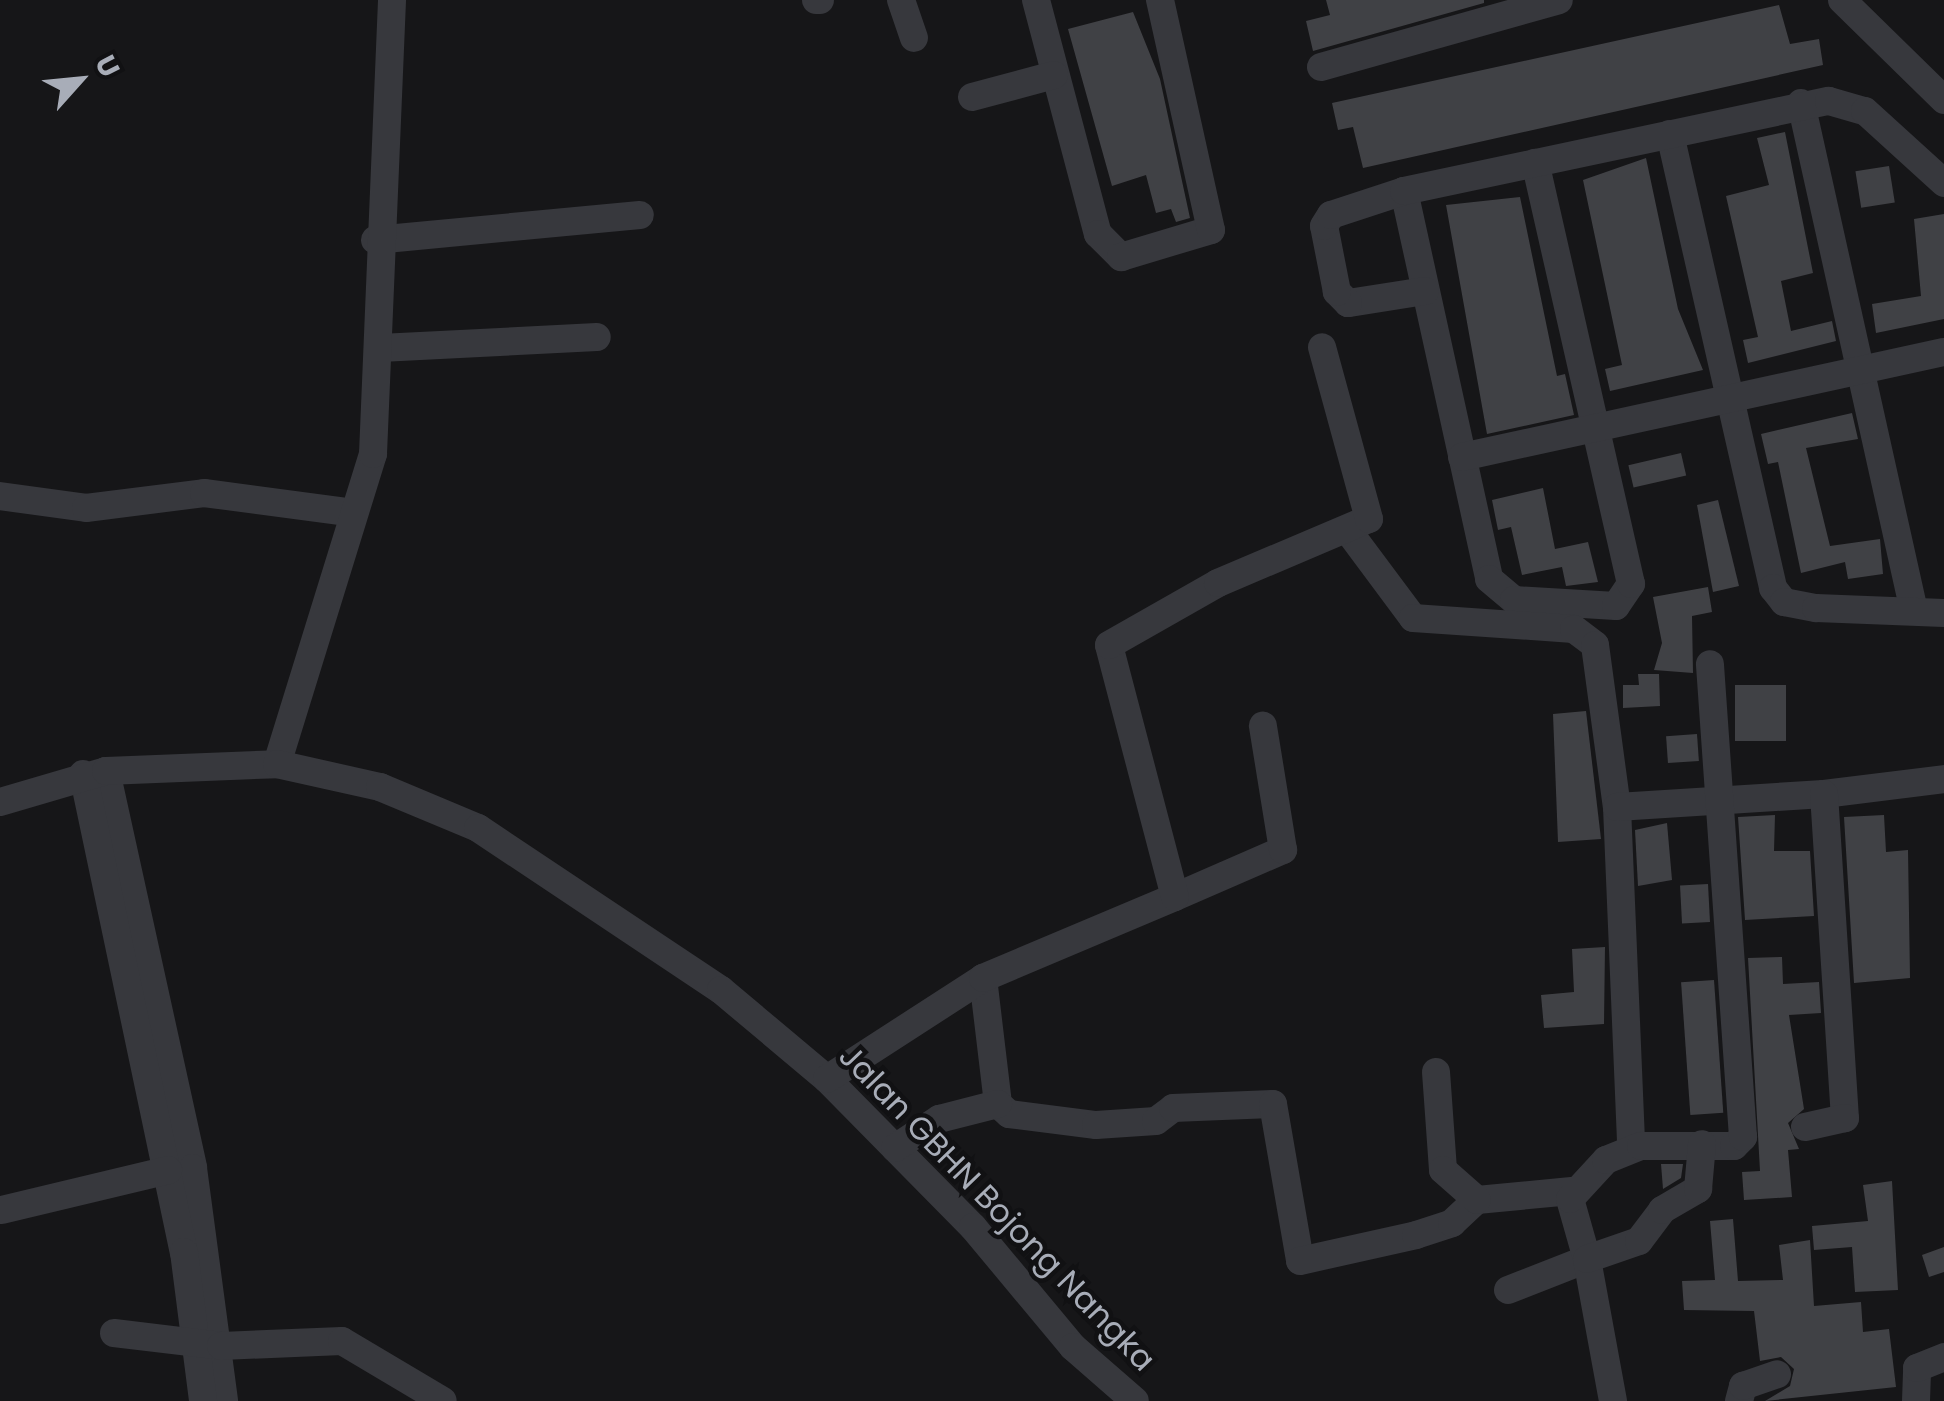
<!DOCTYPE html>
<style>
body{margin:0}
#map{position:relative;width:1944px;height:1401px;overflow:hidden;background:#161618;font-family:Poppins,sans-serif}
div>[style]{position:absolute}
.building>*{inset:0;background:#404145;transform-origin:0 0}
.minor>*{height:28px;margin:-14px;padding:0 14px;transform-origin:14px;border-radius:14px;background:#37383d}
span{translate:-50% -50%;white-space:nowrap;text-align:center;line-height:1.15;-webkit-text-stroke:9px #111113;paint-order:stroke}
.street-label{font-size:32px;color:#a8adb8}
.north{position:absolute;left:30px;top:30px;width:100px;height:100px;-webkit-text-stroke:8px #111113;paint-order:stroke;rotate:63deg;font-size:28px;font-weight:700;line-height:40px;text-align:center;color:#a8adb8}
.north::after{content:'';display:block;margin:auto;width:35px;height:45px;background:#a8adb8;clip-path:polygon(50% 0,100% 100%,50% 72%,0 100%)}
</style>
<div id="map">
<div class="building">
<div style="clip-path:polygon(1326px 0,1484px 0,1484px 3px,1313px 51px,1306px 21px,1330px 15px)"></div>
<div style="clip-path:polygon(1779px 5px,1790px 44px,1819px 39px,1823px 65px,1363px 168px,1353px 127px,1338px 130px,1332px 103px)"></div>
<div style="clip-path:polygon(1133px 12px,1160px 79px,1190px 218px,1176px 222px,1171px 209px,1156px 213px,1146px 175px,1112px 186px,1068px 29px)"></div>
<div style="clip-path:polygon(1785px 132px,1813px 273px,1781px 281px,1791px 331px,1832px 321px,1836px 341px,1748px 363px,1743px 340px,1758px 337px,1726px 196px,1769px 185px,1757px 138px)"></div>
<div style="clip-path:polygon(1646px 158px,1678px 309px,1703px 370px,1610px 391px,1605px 369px,1622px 365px,1583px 180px)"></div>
<div style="left:1889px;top:166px;width:37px;height:34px;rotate:81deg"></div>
<div style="clip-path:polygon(1520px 197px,1557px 376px,1565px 374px,1574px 415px,1487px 434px,1446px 205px)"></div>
<div style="clip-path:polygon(1944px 214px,1944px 319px,1876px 333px,1872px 304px,1921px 296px,1914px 219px)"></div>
<div style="clip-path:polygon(1852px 413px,1858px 439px,1806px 448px,1830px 546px,1880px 539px,1883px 574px,1848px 579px,1845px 562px,1801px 573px,1778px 462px,1768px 464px,1761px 434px)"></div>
<div style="left:1681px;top:453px;width:23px;height:54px;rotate:77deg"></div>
<div style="clip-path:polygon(1543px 488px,1555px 549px,1588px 542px,1598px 582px,1566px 586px,1562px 567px,1522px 575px,1511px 527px,1498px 530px,1492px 500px)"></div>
<div style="clip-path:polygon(1718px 500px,1739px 586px,1713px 592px,1697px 505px)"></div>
<div style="clip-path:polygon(1708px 587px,1712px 612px,1692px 616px,1693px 673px,1654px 670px,1662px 643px,1653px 597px)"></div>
<div style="clip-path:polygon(1638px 674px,1659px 674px,1660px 706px,1623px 708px,1623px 685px,1639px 685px)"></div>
<div style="left:1735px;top:685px;width:51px;height:56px"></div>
<div style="clip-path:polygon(1586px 711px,1601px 839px,1558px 842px,1553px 714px)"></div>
<div style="left:1697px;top:734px;width:27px;height:31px;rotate:86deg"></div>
<div style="clip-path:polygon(1775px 815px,1774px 851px,1810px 851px,1814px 916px,1745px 920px,1738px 817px)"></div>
<div style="clip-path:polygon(1884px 815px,1886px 852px,1908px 850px,1910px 978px,1854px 983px,1844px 817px)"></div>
<div style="clip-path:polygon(1667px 823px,1672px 880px,1638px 886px,1635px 830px)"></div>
<div style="left:1708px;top:884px;width:38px;height:28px;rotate:87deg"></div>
<div style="clip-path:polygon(1605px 947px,1604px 1024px,1544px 1028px,1541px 995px,1574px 992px,1572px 949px)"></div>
<div style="clip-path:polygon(1782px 957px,1783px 984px,1819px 982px,1821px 1013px,1789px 1015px,1804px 1109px,1788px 1123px,1799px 1149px,1788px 1150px,1792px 1197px,1744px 1200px,1742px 1172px,1760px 1171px,1748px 958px)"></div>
<div style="left:1714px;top:980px;width:133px;height:33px;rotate:86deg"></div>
<div style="clip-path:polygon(1661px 1164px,1683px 1164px,1681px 1178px,1663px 1189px)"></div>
<div style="clip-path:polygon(1892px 1181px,1898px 1290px,1855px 1292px,1852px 1247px,1814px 1250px,1812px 1226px,1868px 1221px,1863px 1185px)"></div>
<div style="clip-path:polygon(1733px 1219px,1738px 1281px,1783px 1280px,1779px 1245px,1810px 1240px,1814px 1306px,1861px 1302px,1863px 1332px,1889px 1329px,1896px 1387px,1765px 1401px,1790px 1386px,1794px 1369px,1781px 1357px,1760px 1361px,1754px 1311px,1684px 1310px,1682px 1281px,1715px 1280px,1710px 1221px)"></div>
<div style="clip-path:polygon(1944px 1247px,1944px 1272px,1929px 1277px,1922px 1255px)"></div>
</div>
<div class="minor">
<div style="left:816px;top:0;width:4px"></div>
<div style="left:901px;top:0;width:40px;rotate:71.1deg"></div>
<div style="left:1036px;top:0;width:242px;rotate:75.2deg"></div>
<div style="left:1098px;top:234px;width:33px;rotate:45deg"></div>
<div style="left:1121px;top:257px;width:94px;rotate:-16.7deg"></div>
<div style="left:1211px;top:230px;width:236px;rotate:-102.5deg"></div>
<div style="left:1842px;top:0;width:143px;rotate:44.4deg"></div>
<div style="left:1321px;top:67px;width:247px;rotate:-15.7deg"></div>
<div style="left:972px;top:97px;width:85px;rotate:-15deg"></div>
<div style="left:1801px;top:103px;width:520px;rotate:77.46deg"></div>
<div style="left:1670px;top:134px;width:466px;rotate:77.2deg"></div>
<div style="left:1773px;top:588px;width:18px;rotate:52deg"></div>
<div style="left:1784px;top:602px;width:33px;rotate:11deg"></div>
<div style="left:1816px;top:608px;width:128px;rotate:2.2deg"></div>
<div style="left:1404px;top:191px;width:397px;rotate:77.6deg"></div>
<div style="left:1489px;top:579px;width:33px;rotate:40deg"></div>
<div style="left:1514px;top:600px;width:102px;rotate:3.4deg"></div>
<div style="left:1616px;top:606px;width:27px;rotate:-56deg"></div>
<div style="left:1631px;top:584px;width:432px;rotate:-102.8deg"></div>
<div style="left:375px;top:240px;width:266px;rotate:-5.4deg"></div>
<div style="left:1425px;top:291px;width:78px;rotate:171.1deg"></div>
<div style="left:1348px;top:303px;width:16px;rotate:-135deg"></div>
<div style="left:1337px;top:292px;width:67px;rotate:-101.1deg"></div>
<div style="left:1324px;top:226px;width:13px;rotate:-58deg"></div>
<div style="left:1331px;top:215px;width:77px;rotate:-18.2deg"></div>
<div style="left:1404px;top:191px;width:434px;rotate:-12deg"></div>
<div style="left:1829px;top:101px;width:37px;rotate:16deg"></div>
<div style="left:1865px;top:111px;width:107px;rotate:42.3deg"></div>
<div style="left:380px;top:348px;width:217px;rotate:-2.9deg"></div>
<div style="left:1462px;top:457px;width:493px;rotate:-12.3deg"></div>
<div style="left:0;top:496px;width:87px;rotate:7.9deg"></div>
<div style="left:86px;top:508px;width:119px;rotate:-7.2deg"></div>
<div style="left:204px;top:493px;width:151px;rotate:7.6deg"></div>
<div style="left:1349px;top:532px;width:107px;rotate:53.3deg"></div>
<div style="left:1413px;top:618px;width:161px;rotate:3.9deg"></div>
<div style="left:1574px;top:629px;width:26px;rotate:37deg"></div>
<div style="left:1595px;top:645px;width:163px;rotate:82.3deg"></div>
<div style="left:1617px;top:807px;width:341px;rotate:87.6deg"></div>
<div style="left:277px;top:764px;width:325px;rotate:-72.8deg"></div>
<div style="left:373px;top:454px;width:454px;rotate:-87.6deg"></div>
<div style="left:106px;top:771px;width:406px;rotate:77.6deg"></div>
<div style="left:193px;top:1168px;width:235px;rotate:82.4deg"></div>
<div style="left:83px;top:774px;width:489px;rotate:78.1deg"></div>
<div style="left:184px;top:1252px;width:150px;rotate:82.7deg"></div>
<div style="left:1824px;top:794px;width:121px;rotate:-7.1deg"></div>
<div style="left:0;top:802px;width:110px;rotate:-16.3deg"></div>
<div style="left:106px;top:771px;width:171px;rotate:-2.3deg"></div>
<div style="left:277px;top:764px;width:106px;rotate:12.6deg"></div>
<div style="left:380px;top:787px;width:106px;rotate:22.7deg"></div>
<div style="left:478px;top:828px;width:292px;rotate:33.7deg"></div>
<div style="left:721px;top:990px;width:138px;rotate:40deg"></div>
<div style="left:827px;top:1079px;width:208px;rotate:45.4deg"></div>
<div style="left:973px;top:1227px;width:156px;rotate:50.2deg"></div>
<div style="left:1073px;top:1347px;width:82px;rotate:41.1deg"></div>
<div style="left:1617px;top:807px;width:207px;rotate:-3.6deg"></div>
<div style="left:1824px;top:794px;width:325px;rotate:86.3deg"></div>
<div style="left:1845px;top:1118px;width:41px;rotate:167.3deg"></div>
<div style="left:1175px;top:897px;width:118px;rotate:-23.5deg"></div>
<div style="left:1283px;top:850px;width:126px;rotate:-99.2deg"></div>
<div style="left:983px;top:978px;width:127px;rotate:83.2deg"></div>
<div style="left:998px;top:1104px;width:15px;rotate:42deg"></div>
<div style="left:1009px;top:1114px;width:88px;rotate:7.2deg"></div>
<div style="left:1096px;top:1125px;width:60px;rotate:-3.8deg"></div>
<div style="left:1156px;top:1121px;width:21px;rotate:-37deg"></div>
<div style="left:1173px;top:1108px;width:100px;rotate:-2.3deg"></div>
<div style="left:1273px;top:1104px;width:159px;rotate:80.2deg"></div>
<div style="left:1300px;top:1261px;width:119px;rotate:-12.6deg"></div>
<div style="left:1416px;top:1235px;width:38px;rotate:-18deg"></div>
<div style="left:1452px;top:1223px;width:34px;rotate:-43deg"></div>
<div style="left:1477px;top:1200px;width:95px;rotate:-5.4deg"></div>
<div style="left:1436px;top:1072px;width:98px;rotate:85.9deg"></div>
<div style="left:1443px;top:1170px;width:45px;rotate:41.4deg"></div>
<div style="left:827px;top:1079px;width:186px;rotate:-32.9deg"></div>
<div style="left:983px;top:978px;width:208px;rotate:-22.9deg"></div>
<div style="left:1175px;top:897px;width:260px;rotate:-104.7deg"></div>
<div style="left:1109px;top:645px;width:125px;rotate:-29.6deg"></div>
<div style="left:1218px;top:583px;width:164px;rotate:-23deg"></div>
<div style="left:1369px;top:519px;width:178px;rotate:-105.3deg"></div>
<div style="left:895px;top:1148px;width:53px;rotate:-33.4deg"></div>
<div style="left:939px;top:1119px;width:61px;rotate:-14.3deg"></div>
<div style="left:2px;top:1210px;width:171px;rotate:-13.5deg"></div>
<div style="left:1508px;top:1290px;width:85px;rotate:-21.4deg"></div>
<div style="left:1587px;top:1259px;width:62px;rotate:-105.8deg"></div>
<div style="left:1570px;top:1199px;width:53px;rotate:-47.3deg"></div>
<div style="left:1606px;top:1160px;width:38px;rotate:-22deg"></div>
<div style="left:1641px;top:1146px;width:93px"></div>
<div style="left:1734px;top:1146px;width:13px;rotate:-45deg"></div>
<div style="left:1743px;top:1137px;width:474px;rotate:-94deg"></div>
<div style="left:114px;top:1333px;width:108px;rotate:6.9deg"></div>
<div style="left:221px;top:1346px;width:121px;rotate:-2.4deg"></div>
<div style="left:342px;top:1341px;width:117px;rotate:30.7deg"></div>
<div style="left:1613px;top:1401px;width:144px;rotate:-100.4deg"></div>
<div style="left:1587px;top:1259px;width:55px;rotate:-19.1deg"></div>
<div style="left:1639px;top:1241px;width:39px;rotate:-53deg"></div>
<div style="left:1662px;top:1210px;width:42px;rotate:-30.3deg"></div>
<div style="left:1698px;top:1189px;width:45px;rotate:-84.9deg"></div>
<div style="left:1739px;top:1401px;width:16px;rotate:-75deg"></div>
<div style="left:1743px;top:1386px;width:36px;rotate:-19deg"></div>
<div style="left:1916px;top:1401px;width:33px;rotate:-88deg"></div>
<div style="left:1917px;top:1368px;width:29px;rotate:-22deg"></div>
</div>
<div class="street-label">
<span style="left:997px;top:1208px;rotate:46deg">Jalan GBHN Bojong Nangka</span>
</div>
<div class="north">U</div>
</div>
